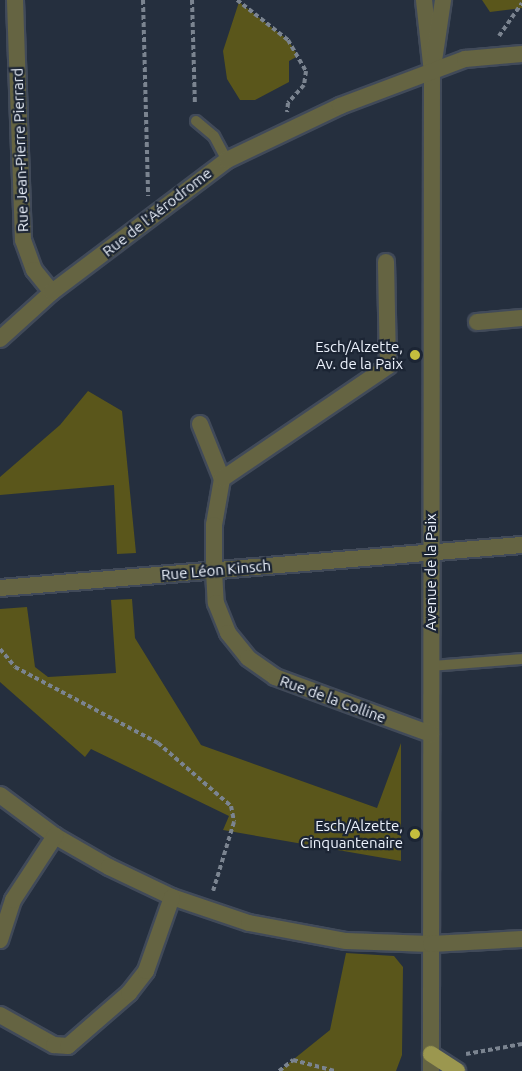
<!DOCTYPE html>
<meta charset="utf-8">
<style>
body{margin:0}
#map{position:relative;width:522px;height:1071px;overflow:hidden;background:#252f3e;font-family:Ubuntu,sans-serif}
div>[style]{position:absolute}
.green>*{inset:0;background:#5a561b}
.path>*{height:4px;margin-top:-2px;transform-origin:0;background:repeating-linear-gradient(90deg,#7b8490 0 4.5px,transparent 0 7.5px)}
.roads{filter:drop-shadow(2px 0 #414a59) drop-shadow(-2px 0 #414a59) drop-shadow(0 2px #414a59) drop-shadow(0 -2px #414a59)}
.service>*{height:10px;margin:-5px;padding:0 5px;transform-origin:5px;border-radius:5px;background:#656442}
.minor>*{height:16px;margin:-8px;padding:0 8px;transform-origin:8px;border-radius:8px;background:#656442}
.primary>*{height:16px;margin:-8px;padding:0 8px;transform-origin:8px;border-radius:8px;background:#9b974f}
.dots>*{width:16px;height:16px;translate:-50% -50%;box-sizing:border-box;border:3px solid #1c2534;border-radius:50%}
span{translate:-50% -50%;white-space:nowrap;text-align:center;line-height:1.15;-webkit-text-stroke:4.5px #1c2534;paint-order:stroke}
.street-label{font-size:15px;color:#edf3fd}
.poi-label{font-size:15px;color:#edf3fd}
.right{translate:-100% -50%;text-align:right}
</style>
<div id="map">
<div class="green">
<div style="clip-path:polygon(482px 0,522px 0,522px 8px,490px 12px)"></div>
<div style="clip-path:polygon(239px 2px,288px 40px,298px 56px,289px 61px,289px 82px,255px 100px,240px 100px,227px 79px,223px 51px)"></div>
<div style="clip-path:polygon(88px 391px,122px 411px,136px 553px,117px 554px,114px 485px,0 495px,0 477px,60px 425px)"></div>
<div style="clip-path:polygon(132px 599px,135px 638px,201px 745px,377px 808px,401px 743px,401px 861px,223px 830px,229px 816px,91px 749px,85px 757px,0 682px,0 609px,27px 607px,35px 667px,48px 677px,116px 673px,111px 600px)"></div>
<div style="clip-path:polygon(346px 953px,394px 956px,403px 967px,402px 1055px,396px 1071px,279px 1071px,330px 1030px)"></div>
</div>
<div class="path">
<div style="left:143px;top:0;width:196px;rotate:88.5deg"></div>
<div style="left:192px;top:0;width:105px;rotate:88.4deg"></div>
<div style="left:237px;top:0;width:65px;rotate:38.1deg"></div>
<div style="left:288px;top:40px;width:36px;rotate:60deg"></div>
<div style="left:306px;top:71px;width:14px;rotate:98deg"></div>
<div style="left:304px;top:85px;width:24px;rotate:132deg"></div>
<div style="left:288px;top:103px;width:9px;rotate:96deg"></div>
<div style="left:499px;top:36px;width:40px;rotate:-55.1deg"></div>
<div style="left:0;top:649px;width:23px;rotate:50deg"></div>
<div style="left:15px;top:667px;width:162px;rotate:28deg"></div>
<div style="left:158px;top:743px;width:96px;rotate:40.8deg"></div>
<div style="left:231px;top:806px;width:16px;rotate:79deg"></div>
<div style="left:234px;top:822px;width:72px;rotate:106.9deg"></div>
<div style="left:466px;top:1054px;width:57px;rotate:-10.1deg"></div>
<div style="left:279px;top:1071px;width:18px;rotate:-38deg"></div>
<div style="left:293px;top:1060px;width:43px;rotate:14.7deg"></div>
</div>
<div class="roads">
<div class="service">
<div style="left:196px;top:121px;width:23px;rotate:40deg"></div>
<div style="left:214px;top:136px;width:27px;rotate:62deg"></div>
<div style="left:431px;top:666px;width:91px;rotate:-4.4deg"></div>
</div>
<div class="minor">
<div style="left:15px;top:0;width:240px;rotate:88.1deg"></div>
<div style="left:23px;top:240px;width:32px;rotate:70deg"></div>
<div style="left:34px;top:270px;width:28px;rotate:51deg"></div>
<div style="left:424px;top:0;width:73px;rotate:83.7deg"></div>
<div style="left:432px;top:73px;width:998px;rotate:90.06deg"></div>
<div style="left:434px;top:61px;width:62px;rotate:-81.6deg"></div>
<div style="left:477px;top:322px;width:45px;rotate:-5.1deg"></div>
<div style="left:0;top:339px;width:70px;rotate:-42.1deg"></div>
<div style="left:52px;top:292px;width:219px;rotate:-37deg"></div>
<div style="left:227px;top:160px;width:125px;rotate:-25.5deg"></div>
<div style="left:340px;top:106px;width:134px;rotate:-20.6deg"></div>
<div style="left:465px;top:59px;width:57px;rotate:-5deg"></div>
<div style="left:200px;top:424px;width:59px;rotate:68.2deg"></div>
<div style="left:222px;top:479px;width:47px;rotate:99.9deg"></div>
<div style="left:214px;top:525px;width:45px;rotate:90deg"></div>
<div style="left:214px;top:570px;width:33px;rotate:87deg"></div>
<div style="left:216px;top:603px;width:32px;rotate:68deg"></div>
<div style="left:228px;top:633px;width:32px;rotate:51deg"></div>
<div style="left:248px;top:658px;width:33px;rotate:35deg"></div>
<div style="left:275px;top:677px;width:166px;rotate:20.1deg"></div>
<div style="left:222px;top:479px;width:201px;rotate:-34.2deg"></div>
<div style="left:388px;top:366px;width:104px;rotate:-91.1deg"></div>
<div style="left:0;top:588px;width:524px;rotate:-4.71deg"></div>
<div style="left:0;top:795px;width:69px;rotate:36.7deg"></div>
<div style="left:55px;top:836px;width:62px;rotate:29.9deg"></div>
<div style="left:109px;top:867px;width:70px;rotate:25.5deg"></div>
<div style="left:172px;top:897px;width:81px;rotate:18.7deg"></div>
<div style="left:249px;top:923px;width:99px;rotate:10.5deg"></div>
<div style="left:346px;top:941px;width:85px;rotate:2deg"></div>
<div style="left:431px;top:944px;width:91px;rotate:-3.1deg"></div>
<div style="left:0;top:940px;width:42px;rotate:-72deg"></div>
<div style="left:13px;top:900px;width:77px;rotate:-56.7deg"></div>
<div style="left:0;top:1015px;width:62px;rotate:29.1deg"></div>
<div style="left:54px;top:1045px;width:14px;rotate:4deg"></div>
<div style="left:68px;top:1046px;width:81px;rotate:-41deg"></div>
<div style="left:129px;top:993px;width:28px;rotate:-52deg"></div>
<div style="left:146px;top:971px;width:78px;rotate:-70.6deg"></div>
</div>
<div class="primary">
<div style="left:431px;top:1054px;width:31px;rotate:33deg"></div>
</div>
</div>
<div class="dots">
<div style="left:415px;top:355px;background:#c4bd3e"></div>
<div style="left:415px;top:834px;background:#c4bd3e"></div>
</div>
<div class="street-label">
<span style="left:20px;top:150px;rotate:-92deg">Rue Jean-Pierre Pierrard</span>
<span style="left:157px;top:212px;rotate:-38deg">Rue de l'Aérodrome</span>
<span style="left:216px;top:570px;rotate:-5deg">Rue Léon Kinsch</span>
<span style="left:431px;top:572px;rotate:-90deg">Avenue de la Paix</span>
<span style="left:333px;top:699px;rotate:20deg">Rue de la Colline</span>
</div>
<div class="poi-label">
<span class="right" style="left:403px;top:355px">Esch/Alzette,<br>Av. de la Paix</span>
<span class="right" style="left:403px;top:834px">Esch/Alzette,<br>Cinquantenaire</span>
</div>
</div>
